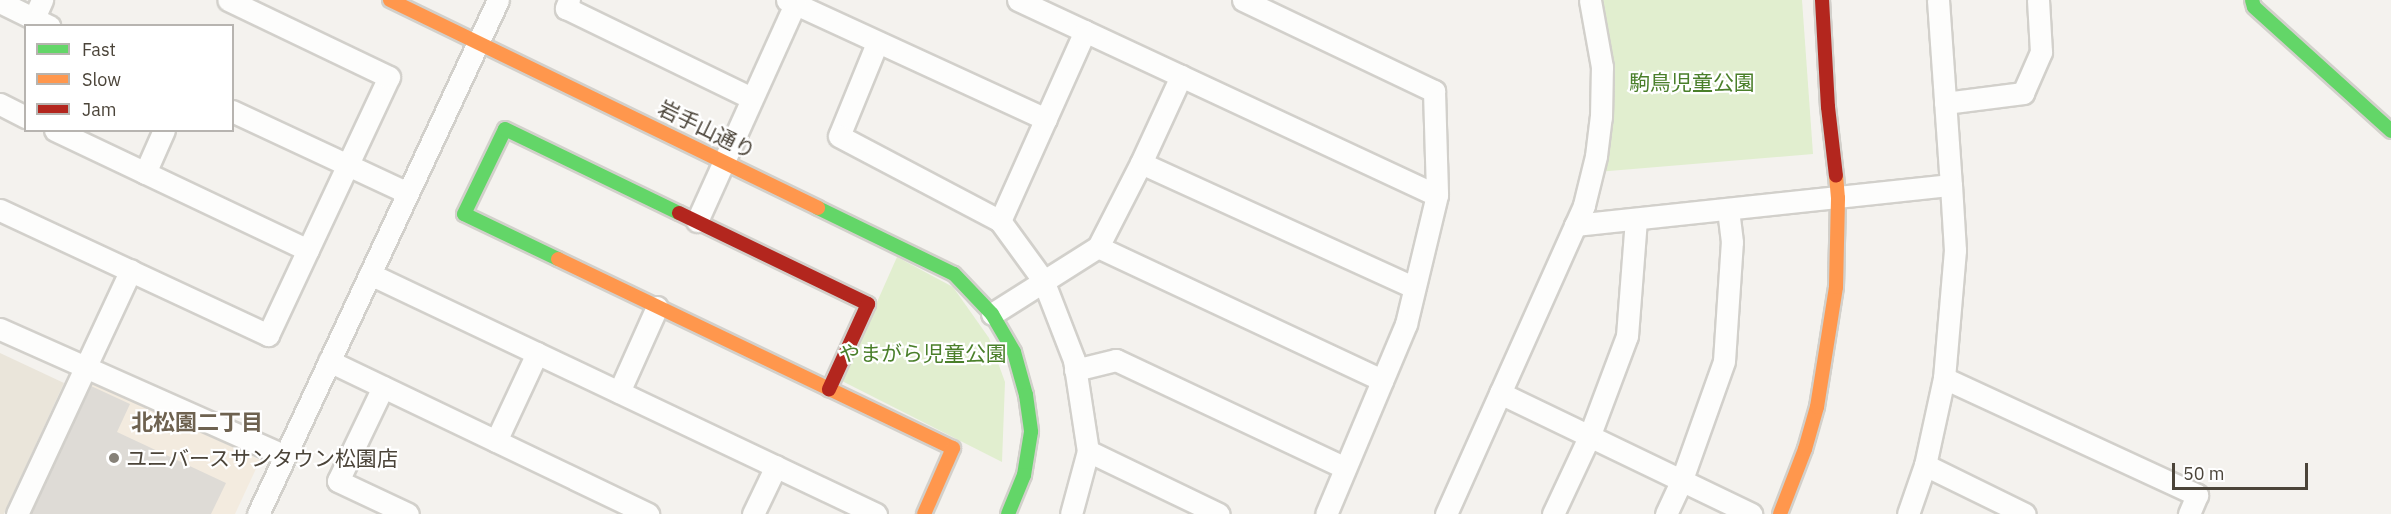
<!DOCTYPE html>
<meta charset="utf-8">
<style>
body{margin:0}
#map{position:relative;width:2391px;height:514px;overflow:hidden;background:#f4f2ee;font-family:"IBM Plex Sans","Noto Sans JP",sans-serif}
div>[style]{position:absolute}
.commercial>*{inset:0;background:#f3ebdf}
.education>*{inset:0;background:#eae5da}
.green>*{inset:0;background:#e1eecf}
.building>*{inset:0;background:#dedbd6}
.roads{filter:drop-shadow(2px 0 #d2d0cb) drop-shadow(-2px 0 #d2d0cb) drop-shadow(0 2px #d2d0cb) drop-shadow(0 -2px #d2d0cb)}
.street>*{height:21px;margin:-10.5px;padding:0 10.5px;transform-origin:10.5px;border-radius:10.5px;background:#fdfdfc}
.fast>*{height:14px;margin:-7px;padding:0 7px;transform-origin:7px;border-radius:7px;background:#63d668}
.slow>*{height:14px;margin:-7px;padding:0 7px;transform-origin:7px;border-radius:7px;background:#ff974d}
.jam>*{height:14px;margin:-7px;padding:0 7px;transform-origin:7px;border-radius:7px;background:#b3261e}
.dots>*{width:16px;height:16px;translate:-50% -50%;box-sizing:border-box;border:3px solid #fff;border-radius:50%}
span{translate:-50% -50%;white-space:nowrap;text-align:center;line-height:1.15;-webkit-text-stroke:4.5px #fff;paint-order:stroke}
.park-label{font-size:21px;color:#4a7f2a}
.street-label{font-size:21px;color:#4b4439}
.poi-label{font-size:21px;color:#4b4439}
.left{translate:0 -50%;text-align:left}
.neighbourhood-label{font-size:22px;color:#6e6250;font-weight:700}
.legend{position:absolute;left:24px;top:24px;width:210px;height:108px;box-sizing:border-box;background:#fff;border:2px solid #b7b4b0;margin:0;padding:8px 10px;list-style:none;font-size:18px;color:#4b4439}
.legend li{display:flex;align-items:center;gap:12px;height:30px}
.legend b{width:30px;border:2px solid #b7b4b0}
.scale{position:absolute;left:2172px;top:463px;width:136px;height:27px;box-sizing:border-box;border:3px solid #4b4439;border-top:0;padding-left:8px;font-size:18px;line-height:21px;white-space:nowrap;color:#4b4439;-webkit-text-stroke:4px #fff;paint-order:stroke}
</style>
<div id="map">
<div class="commercial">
<div style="clip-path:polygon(91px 380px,260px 460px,235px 514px,28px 514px)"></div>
</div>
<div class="education">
<div style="clip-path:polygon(0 353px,64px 383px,4px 514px,0 514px)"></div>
</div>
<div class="green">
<div style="clip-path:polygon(1597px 0,1802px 0,1813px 154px,1597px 172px)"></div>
<div style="clip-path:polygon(897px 257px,953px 287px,989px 338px,1005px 382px,1002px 462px,842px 381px)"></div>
</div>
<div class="building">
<div style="clip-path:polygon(91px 386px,130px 404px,117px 432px,226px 483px,211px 514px,31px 514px)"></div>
</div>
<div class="roads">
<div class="street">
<div style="left:569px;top:0;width:9px;rotate:111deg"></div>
<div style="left:566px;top:8px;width:206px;rotate:25.9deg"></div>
<div style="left:787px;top:0;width:285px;rotate:24.7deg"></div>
<div style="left:1018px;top:0;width:462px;rotate:25deg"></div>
<div style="left:1437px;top:195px;width:133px;rotate:103.5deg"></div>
<div style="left:1406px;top:324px;width:206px;rotate:112.8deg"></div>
<div style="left:1243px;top:0;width:212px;rotate:25.5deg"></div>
<div style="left:1434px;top:91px;width:104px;rotate:88.3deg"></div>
<div style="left:1938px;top:0;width:185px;rotate:86deg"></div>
<div style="left:0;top:2px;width:55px;rotate:26.1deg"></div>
<div style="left:34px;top:18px;width:20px;rotate:-66deg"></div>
<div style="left:877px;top:43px;width:100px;rotate:112.2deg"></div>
<div style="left:839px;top:136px;width:182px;rotate:27.8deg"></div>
<div style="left:1000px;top:221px;width:73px;rotate:53.9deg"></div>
<div style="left:1043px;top:280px;width:86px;rotate:68.8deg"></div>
<div style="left:1074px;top:360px;width:92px;rotate:81.3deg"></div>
<div style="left:1088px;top:451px;width:65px;rotate:105.1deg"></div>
<div style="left:1945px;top:103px;width:79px;rotate:-7.3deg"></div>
<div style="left:2023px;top:93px;width:45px;rotate:-66.3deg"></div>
<div style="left:2041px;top:52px;width:52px;rotate:-93.3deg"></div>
<div style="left:0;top:104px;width:29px;rotate:27deg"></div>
<div style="left:232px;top:111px;width:194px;rotate:25deg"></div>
<div style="left:55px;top:130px;width:280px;rotate:25.4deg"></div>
<div style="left:1141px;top:163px;width:299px;rotate:24.5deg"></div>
<div style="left:145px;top:173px;width:47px;rotate:-66.2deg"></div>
<div style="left:0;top:210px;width:296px;rotate:25deg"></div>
<div style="left:268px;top:335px;width:285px;rotate:-64.9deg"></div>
<div style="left:389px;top:77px;width:178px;rotate:-154.4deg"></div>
<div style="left:697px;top:221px;width:238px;rotate:-65.7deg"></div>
<div style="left:1000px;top:221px;width:208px;rotate:-65.9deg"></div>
<div style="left:1575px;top:225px;width:378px;rotate:-6.1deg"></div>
<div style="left:1951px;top:185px;width:65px;rotate:86.5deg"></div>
<div style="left:1955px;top:250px;width:128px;rotate:94.9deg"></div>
<div style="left:1944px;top:378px;width:89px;rotate:102.3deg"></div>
<div style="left:1925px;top:465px;width:111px;rotate:26.1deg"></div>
<div style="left:1098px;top:247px;width:314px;rotate:25.1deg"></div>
<div style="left:370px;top:274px;width:560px;rotate:25.38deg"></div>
<div style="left:992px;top:314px;width:125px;rotate:-32.3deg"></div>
<div style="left:1098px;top:247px;width:94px;rotate:-62.9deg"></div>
<div style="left:1141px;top:163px;width:96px;rotate:-65.3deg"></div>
<div style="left:0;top:329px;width:312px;rotate:24deg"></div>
<div style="left:329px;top:361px;width:354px;rotate:25.6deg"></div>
<div style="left:1075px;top:370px;width:42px;rotate:-13.7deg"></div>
<div style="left:1116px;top:360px;width:253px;rotate:25.2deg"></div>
<div style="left:1944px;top:378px;width:279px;rotate:24.8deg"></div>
<div style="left:2197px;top:495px;width:21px;rotate:113deg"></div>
<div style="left:383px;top:387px;width:104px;rotate:115.6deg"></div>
<div style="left:338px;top:481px;width:77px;rotate:25.2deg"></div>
<div style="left:619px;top:392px;width:93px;rotate:-65.9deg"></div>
<div style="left:1500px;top:393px;width:279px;rotate:25.7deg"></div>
<div style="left:496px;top:441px;width:97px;rotate:-65deg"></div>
<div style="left:1088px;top:451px;width:145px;rotate:25.7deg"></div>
<div style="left:17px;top:514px;width:269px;rotate:-65deg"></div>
<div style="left:258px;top:514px;width:567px;rotate:-64.97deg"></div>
<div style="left:753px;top:514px;width:53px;rotate:-64.4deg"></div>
<div style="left:1446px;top:514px;width:338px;rotate:-65.9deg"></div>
<div style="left:1584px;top:205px;width:50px;rotate:-76.2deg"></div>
<div style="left:1596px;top:156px;width:39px;rotate:-83deg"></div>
<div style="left:1601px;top:117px;width:50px;rotate:-88.9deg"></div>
<div style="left:1602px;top:67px;width:68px;rotate:-100.2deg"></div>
<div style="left:1553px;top:514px;width:85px;rotate:-64.9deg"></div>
<div style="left:1589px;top:437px;width:108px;rotate:-69.4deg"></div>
<div style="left:1627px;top:336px;width:117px;rotate:-85.6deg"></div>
<div style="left:1666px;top:514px;width:35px;rotate:-65deg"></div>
<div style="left:1681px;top:482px;width:128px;rotate:-70.4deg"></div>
<div style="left:1724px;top:361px;width:119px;rotate:-86.2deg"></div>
<div style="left:1732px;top:242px;width:33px;rotate:-97deg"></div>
<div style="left:1908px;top:514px;width:52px;rotate:-70.9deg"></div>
</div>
<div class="fast">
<div style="left:2252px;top:0;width:7px;rotate:74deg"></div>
<div style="left:2254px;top:7px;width:185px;rotate:42.1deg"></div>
<div style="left:818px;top:208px;width:151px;rotate:25.9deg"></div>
<div style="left:954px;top:274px;width:55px;rotate:46.5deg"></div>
<div style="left:992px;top:314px;width:44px;rotate:59.9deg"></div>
<div style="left:1014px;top:352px;width:45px;rotate:74.4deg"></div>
<div style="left:1026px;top:395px;width:37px;rotate:82deg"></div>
<div style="left:1031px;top:432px;width:44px;rotate:99.2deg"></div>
<div style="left:1024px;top:475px;width:42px;rotate:112.3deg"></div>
<div style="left:558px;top:259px;width:104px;rotate:-154.4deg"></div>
<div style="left:464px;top:214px;width:94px;rotate:-64.2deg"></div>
<div style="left:505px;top:129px;width:193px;rotate:25.8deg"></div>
</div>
<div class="slow">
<div style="left:390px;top:0;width:476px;rotate:25.9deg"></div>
<div style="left:558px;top:259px;width:438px;rotate:25.6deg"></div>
<div style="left:953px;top:448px;width:72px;rotate:113.7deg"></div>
<div style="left:1780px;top:514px;width:70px;rotate:-69deg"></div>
<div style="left:1805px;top:449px;width:44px;rotate:-74.1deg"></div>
<div style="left:1817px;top:407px;width:121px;rotate:-81deg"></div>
<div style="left:1836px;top:287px;width:89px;rotate:-88.7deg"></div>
<div style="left:1838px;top:198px;width:22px;rotate:-95deg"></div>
</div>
<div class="jam">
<div style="left:1822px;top:0;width:107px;rotate:86.8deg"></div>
<div style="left:1828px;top:107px;width:69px;rotate:83.4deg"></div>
<div style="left:679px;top:213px;width:210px;rotate:25.7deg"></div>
<div style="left:868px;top:304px;width:94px;rotate:114.6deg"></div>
</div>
</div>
<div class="dots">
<div style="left:114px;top:458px;background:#868178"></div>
</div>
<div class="park-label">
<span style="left:1692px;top:82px">駒鳥児童公園</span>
<span style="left:923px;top:353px">やまがら児童公園</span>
</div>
<div class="street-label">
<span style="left:707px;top:129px;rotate:26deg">岩手山通り</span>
</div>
<div class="poi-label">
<span class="left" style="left:126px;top:458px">ユニバースサンタウン松園店</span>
</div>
<div class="neighbourhood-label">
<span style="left:197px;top:422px">北松園二丁目</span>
</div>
<ul class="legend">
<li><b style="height:8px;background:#63d668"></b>Fast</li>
<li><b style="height:8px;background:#ff974d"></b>Slow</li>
<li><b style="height:8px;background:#b3261e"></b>Jam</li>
</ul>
<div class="scale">50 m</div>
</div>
